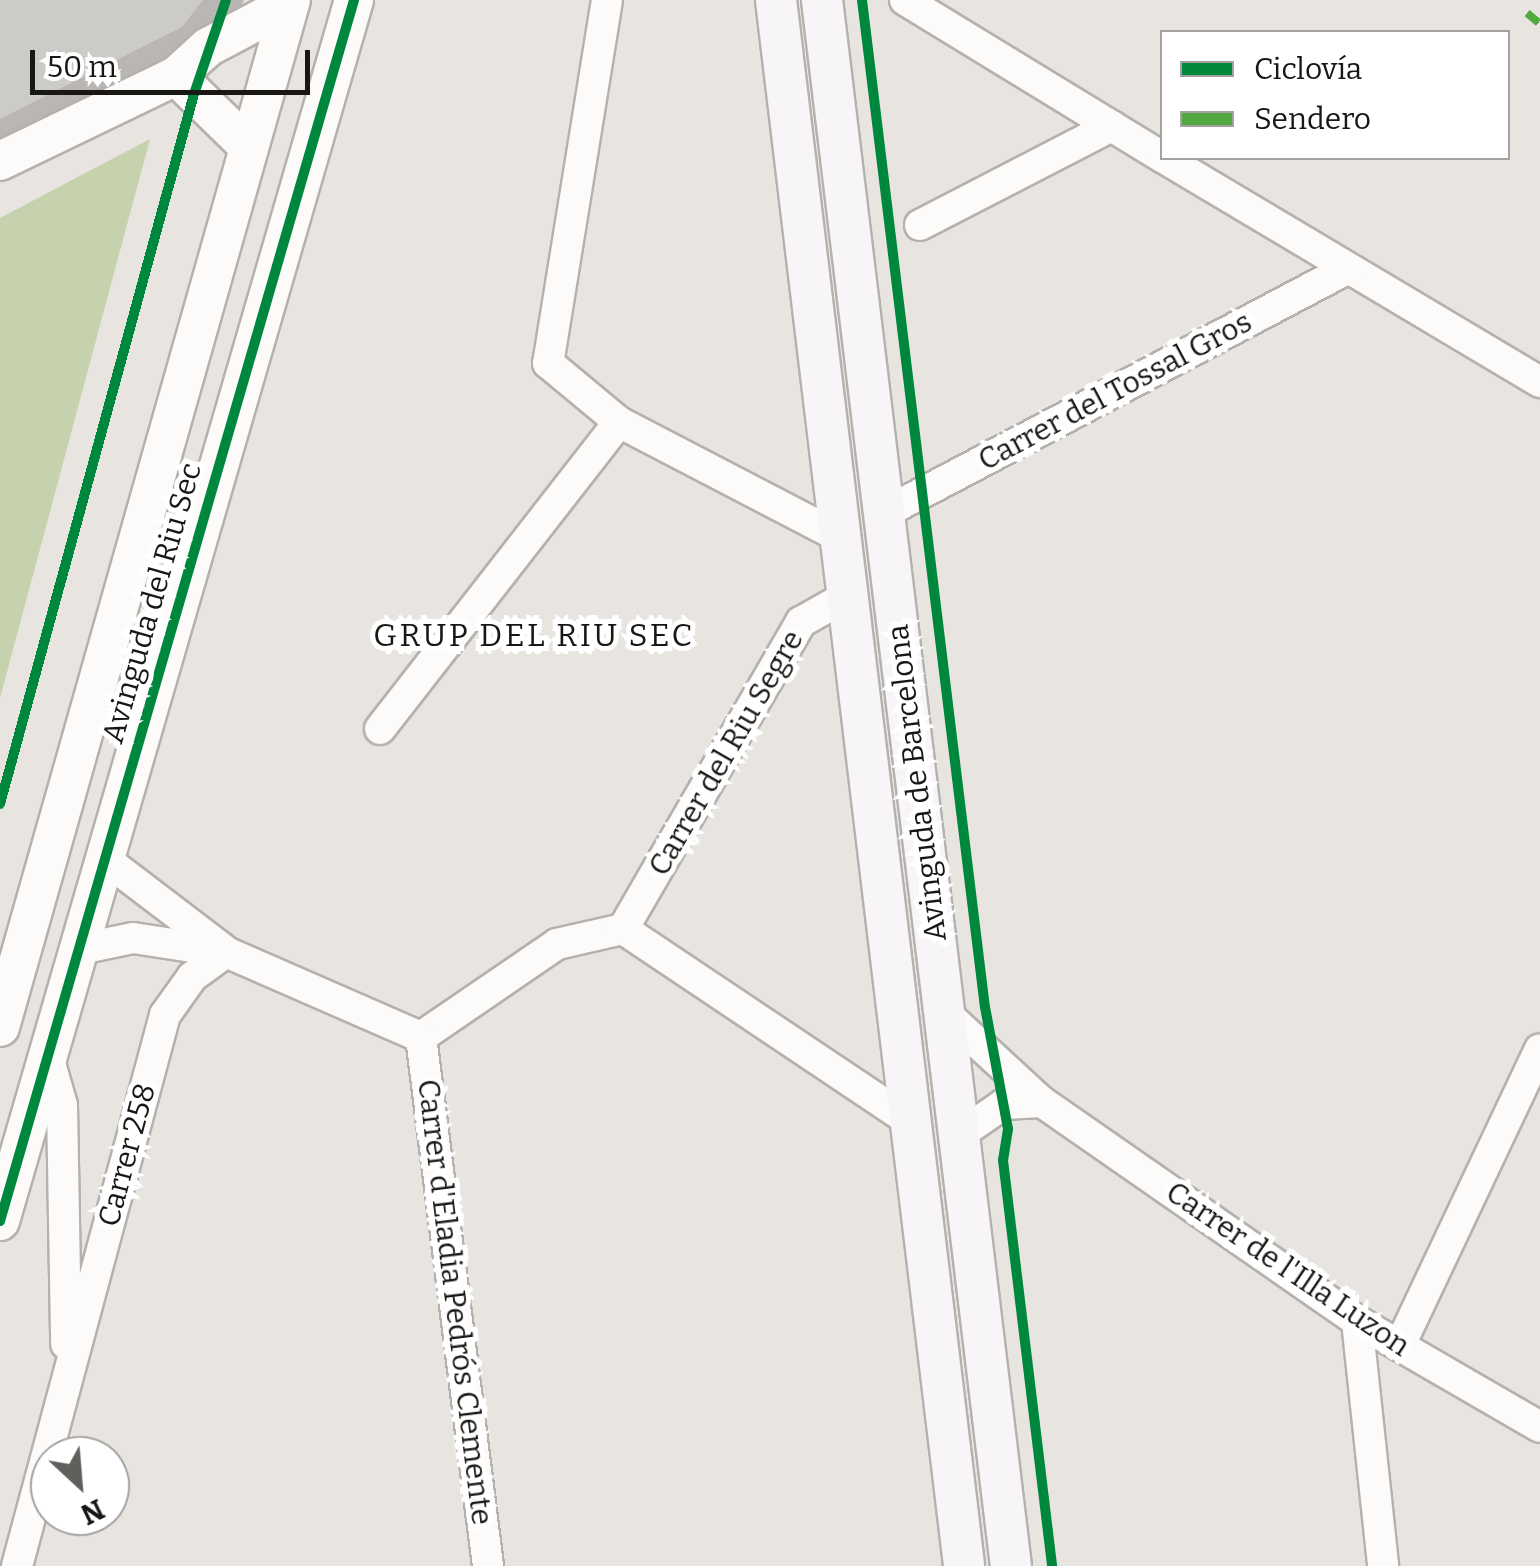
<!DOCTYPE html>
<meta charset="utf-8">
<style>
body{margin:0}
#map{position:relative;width:1540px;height:1566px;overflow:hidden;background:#e8e4e0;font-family:Bitter,serif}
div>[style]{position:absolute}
.green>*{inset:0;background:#c6d2ad}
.shadow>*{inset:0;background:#0003}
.building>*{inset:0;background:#cdcbc7}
.roads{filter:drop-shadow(2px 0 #b4b1ae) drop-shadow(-2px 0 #b4b1ae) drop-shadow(0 2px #b4b1ae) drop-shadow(0 -2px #b4b1ae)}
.minor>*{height:30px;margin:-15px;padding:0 15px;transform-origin:15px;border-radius:15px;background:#fcfbfa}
.tertiary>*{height:38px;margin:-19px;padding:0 19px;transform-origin:19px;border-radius:19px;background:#fcfbfa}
.secondary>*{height:40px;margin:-20px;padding:0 20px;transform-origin:20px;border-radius:20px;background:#f7f5f7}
.quiet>*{height:8px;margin-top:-4px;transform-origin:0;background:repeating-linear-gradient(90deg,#52a942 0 15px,transparent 0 23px)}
.cycleway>*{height:10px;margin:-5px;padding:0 5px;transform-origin:5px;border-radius:5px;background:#00873e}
span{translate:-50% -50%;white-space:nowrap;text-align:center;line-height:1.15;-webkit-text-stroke:10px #fff;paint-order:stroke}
.street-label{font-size:30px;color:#191714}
.neighbourhood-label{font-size:32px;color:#191714;letter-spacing:2.5px}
.legend{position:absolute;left:1160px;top:30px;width:350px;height:130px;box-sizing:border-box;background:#fff;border:2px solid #a3a2a1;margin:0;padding:12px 18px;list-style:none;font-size:30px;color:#191714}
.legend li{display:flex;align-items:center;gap:20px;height:50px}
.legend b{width:50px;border:2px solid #a3a2a1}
.north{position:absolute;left:30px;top:1436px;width:100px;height:100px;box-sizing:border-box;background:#fff;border:2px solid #a3a2a1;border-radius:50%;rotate:154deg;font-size:28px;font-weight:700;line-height:40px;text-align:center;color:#191714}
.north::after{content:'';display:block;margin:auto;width:35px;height:45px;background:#615f5b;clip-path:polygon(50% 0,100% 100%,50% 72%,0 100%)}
.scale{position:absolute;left:30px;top:50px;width:280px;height:45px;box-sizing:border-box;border:5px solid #191714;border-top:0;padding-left:12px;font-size:30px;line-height:35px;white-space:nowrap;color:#191714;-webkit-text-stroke:8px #fff;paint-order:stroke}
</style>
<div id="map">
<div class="green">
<div style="clip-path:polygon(150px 139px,0 698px,0 218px)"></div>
</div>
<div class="shadow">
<div style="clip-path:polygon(0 0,244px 0,228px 38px,0 165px)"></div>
</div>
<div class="building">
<div style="clip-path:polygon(0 0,203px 0,182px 27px,0 119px)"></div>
</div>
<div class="roads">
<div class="minor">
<div style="left:607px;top:0;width:368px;rotate:99.2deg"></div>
<div style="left:548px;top:363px;width:92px;rotate:39.7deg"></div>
<div style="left:619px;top:422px;width:249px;rotate:27.5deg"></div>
<div style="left:905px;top:0;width:301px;rotate:31.4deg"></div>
<div style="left:1164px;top:158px;width:438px;rotate:30.8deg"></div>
<div style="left:920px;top:225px;width:216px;rotate:-27.3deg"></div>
<div style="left:884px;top:513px;width:523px;rotate:-27.79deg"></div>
<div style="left:380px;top:729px;width:389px;rotate:-52.1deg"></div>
<div style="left:106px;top:860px;width:148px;rotate:37.3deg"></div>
<div style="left:623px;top:929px;width:355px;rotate:-59.9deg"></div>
<div style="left:801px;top:622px;width:53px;rotate:-29.5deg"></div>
<div style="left:80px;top:949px;width:54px;rotate:-11.7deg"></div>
<div style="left:133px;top:938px;width:94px;rotate:8.6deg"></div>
<div style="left:226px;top:952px;width:213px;rotate:23.6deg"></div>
<div style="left:421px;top:1037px;width:165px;rotate:-34.4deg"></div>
<div style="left:557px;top:944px;width:68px;rotate:-12.8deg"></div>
<div style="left:623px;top:929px;width:345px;rotate:33.8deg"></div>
<div style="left:944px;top:1012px;width:133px;rotate:42.6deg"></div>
<div style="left:1042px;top:1102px;width:384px;rotate:34.8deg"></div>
<div style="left:1357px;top:1321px;width:211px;rotate:30.1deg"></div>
<div style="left:421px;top:1037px;width:533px;rotate:82.78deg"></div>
<div style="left:48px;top:1056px;width:51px;rotate:74.1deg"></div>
<div style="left:62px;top:1105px;width:239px;rotate:89deg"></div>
<div style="left:959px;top:1135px;width:55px;rotate:-34.6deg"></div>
<div style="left:1004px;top:1104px;width:38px;rotate:-3deg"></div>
<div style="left:1357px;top:1321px;width:246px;rotate:83.9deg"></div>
<div style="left:1400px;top:1345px;width:327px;rotate:-64.7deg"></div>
<div style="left:17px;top:1566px;width:571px;rotate:-74.97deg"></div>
<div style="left:165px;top:1015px;width:47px;rotate:-54.6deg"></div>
<div style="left:192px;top:977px;width:42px;rotate:-36.3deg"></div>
</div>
<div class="tertiary">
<div style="left:176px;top:76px;width:100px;rotate:44.2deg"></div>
<div style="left:0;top:161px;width:195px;rotate:-25.8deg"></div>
<div style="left:176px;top:76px;width:43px;rotate:-42.2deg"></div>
<div style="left:208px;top:47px;width:92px;rotate:-28deg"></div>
<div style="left:0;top:1027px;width:1067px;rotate:-74.18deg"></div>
<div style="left:0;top:1221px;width:1271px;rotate:-73.83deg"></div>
</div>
<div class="secondary">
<div style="left:776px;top:0;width:1577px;rotate:83.15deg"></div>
<div style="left:822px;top:0;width:1577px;rotate:83.12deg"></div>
</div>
</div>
<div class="quiet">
<div style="left:1527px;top:13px;width:17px;rotate:40deg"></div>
</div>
<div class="cycleway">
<div style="left:862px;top:0;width:1014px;rotate:83.04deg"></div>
<div style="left:985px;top:1007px;width:124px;rotate:79.3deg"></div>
<div style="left:1008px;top:1129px;width:31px;rotate:99deg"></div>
<div style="left:1003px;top:1160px;width:409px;rotate:83.1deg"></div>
<div style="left:0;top:804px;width:736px;rotate:-74.72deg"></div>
<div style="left:194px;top:94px;width:99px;rotate:-71.2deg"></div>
<div style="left:0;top:1221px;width:1271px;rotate:-73.83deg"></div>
</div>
<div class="street-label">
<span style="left:1115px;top:391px;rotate:-28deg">Carrer del Tossal Gros</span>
<span style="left:152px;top:603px;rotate:-74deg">Avinguda del Riu Sec</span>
<span style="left:726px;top:753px;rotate:-60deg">Carrer del Riu Segre</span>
<span style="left:917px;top:783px;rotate:-97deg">Avinguda de Barcelona</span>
<span style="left:127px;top:1155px;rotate:-75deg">Carrer 258</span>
<span style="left:1288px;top:1269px;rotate:34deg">Carrer de l'Illa Luzon</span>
<span style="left:455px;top:1302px;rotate:83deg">Carrer d'Eladia Pedrós Clemente</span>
</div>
<div class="neighbourhood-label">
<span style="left:534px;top:635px">GRUP DEL RIU SEC</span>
</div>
<ul class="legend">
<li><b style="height:12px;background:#00873e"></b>Ciclovía</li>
<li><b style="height:12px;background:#52a942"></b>Sendero</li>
</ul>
<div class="north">N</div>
<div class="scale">50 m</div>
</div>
